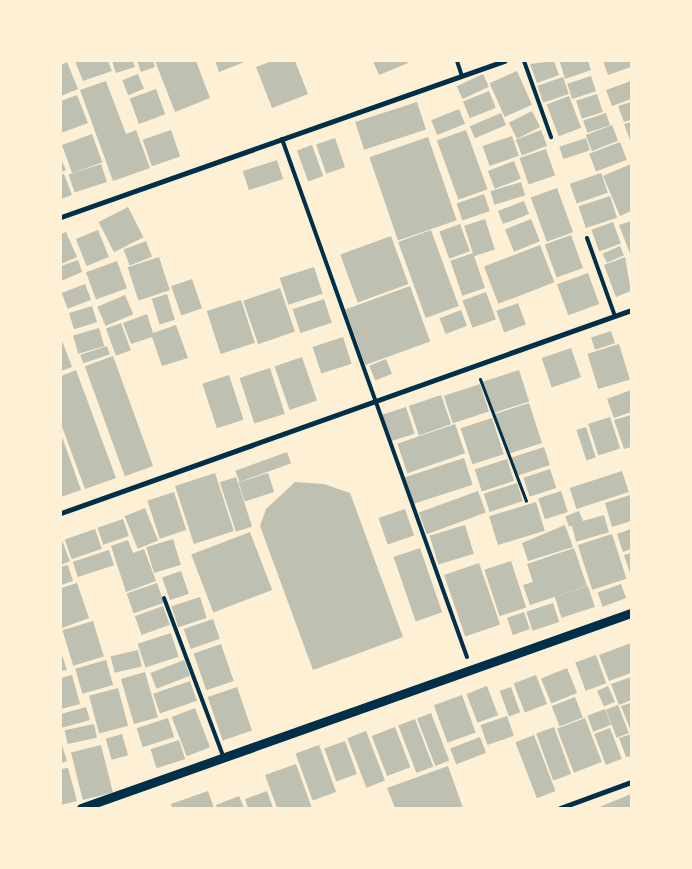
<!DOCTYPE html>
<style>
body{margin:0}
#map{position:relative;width:692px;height:869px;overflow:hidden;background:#fdf0d5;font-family:"Fira Sans Condensed",sans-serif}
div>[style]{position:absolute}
.building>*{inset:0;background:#bec0b2;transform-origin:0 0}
.path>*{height:3px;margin:-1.5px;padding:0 1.5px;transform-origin:1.5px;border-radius:1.5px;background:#003049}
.service>*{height:4px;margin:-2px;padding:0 2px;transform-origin:2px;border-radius:2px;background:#003049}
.minor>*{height:5px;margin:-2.5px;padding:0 2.5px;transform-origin:2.5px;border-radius:2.5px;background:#003049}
.tertiary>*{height:9px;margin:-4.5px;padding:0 4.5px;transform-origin:4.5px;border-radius:4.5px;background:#003049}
span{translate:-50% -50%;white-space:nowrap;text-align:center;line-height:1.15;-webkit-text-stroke:4.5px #fdf0d5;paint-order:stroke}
.frame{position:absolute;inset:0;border:62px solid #fdf0d5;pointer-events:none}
</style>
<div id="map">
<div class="building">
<div style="clip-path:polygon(75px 61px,108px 61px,112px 71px,83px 81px)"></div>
<div style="clip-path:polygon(112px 61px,133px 61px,135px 67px,116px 73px)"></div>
<div style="clip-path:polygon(137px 61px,153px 61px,155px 67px,141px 72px)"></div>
<div style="clip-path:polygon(155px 61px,196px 61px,210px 98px,175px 112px)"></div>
<div style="clip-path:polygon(215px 61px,247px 61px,219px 72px)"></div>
<div style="clip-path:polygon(272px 61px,295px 61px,308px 94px,272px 108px,256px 67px)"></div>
<div style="clip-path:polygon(373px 61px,407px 61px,408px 63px,379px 75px)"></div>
<div style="clip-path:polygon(554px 61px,559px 75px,537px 83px,530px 64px)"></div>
<div style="clip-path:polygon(588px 61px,591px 70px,565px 79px,560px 62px)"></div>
<div style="clip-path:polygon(603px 61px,631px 61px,631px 67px,608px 75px)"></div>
<div style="clip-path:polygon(67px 62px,78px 89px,61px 96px,61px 65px)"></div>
<div style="left:517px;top:71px;width:37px;height:30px;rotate:66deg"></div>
<div style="left:138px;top:74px;width:16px;height:17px;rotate:68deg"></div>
<div style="left:483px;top:74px;width:14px;height:29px;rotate:65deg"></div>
<div style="left:591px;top:76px;width:16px;height:25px;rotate:72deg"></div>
<div style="left:563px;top:77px;width:18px;height:27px;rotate:71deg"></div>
<div style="clip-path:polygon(106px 81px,126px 134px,136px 130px,150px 168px,113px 181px,80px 90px)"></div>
<div style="clip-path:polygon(631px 81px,631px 99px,612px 106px,606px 90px)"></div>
<div style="left:156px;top:89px;width:27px;height:28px;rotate:70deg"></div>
<div style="left:489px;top:91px;width:18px;height:28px;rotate:68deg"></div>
<div style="left:597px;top:94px;width:19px;height:22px;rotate:72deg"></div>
<div style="clip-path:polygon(77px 95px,88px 123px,61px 133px,61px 101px)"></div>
<div style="left:569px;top:96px;width:34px;height:24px;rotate:69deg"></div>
<div style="left:417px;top:102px;width:29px;height:65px;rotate:72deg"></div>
<div style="clip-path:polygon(631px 102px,631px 120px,624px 122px,618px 106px)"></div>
<div style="left:459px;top:109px;width:16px;height:30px;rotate:68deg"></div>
<div style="left:532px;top:111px;width:18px;height:26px;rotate:63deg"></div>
<div style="left:501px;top:113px;width:13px;height:34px;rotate:67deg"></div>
<div style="left:606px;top:113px;width:13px;height:24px;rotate:72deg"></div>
<div style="clip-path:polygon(631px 122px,631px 143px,624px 124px)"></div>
<div style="left:612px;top:125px;width:17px;height:28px;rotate:69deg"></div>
<div style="left:171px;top:130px;width:28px;height:30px;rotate:71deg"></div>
<div style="left:466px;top:130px;width:63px;height:31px;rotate:70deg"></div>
<div style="left:541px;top:130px;width:17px;height:27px;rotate:69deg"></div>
<div style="left:92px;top:134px;width:30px;height:32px;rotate:70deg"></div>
<div style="left:512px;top:136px;width:21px;height:31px;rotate:71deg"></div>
<div style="left:428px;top:137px;width:88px;height:62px;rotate:71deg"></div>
<div style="left:335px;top:138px;width:31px;height:20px;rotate:71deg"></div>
<div style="left:586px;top:138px;width:13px;height:28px;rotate:72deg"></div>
<div style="left:620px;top:142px;width:19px;height:33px;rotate:69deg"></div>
<div style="left:312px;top:145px;width:33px;height:16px;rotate:70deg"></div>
<div style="left:546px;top:149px;width:28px;height:28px;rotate:71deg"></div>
<div style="clip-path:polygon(61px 159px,66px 170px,61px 172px)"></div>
<div style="left:277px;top:160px;width:20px;height:36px;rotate:72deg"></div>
<div style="left:514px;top:161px;width:19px;height:28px;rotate:69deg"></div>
<div style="left:101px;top:164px;width:19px;height:34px;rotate:72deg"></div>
<div style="clip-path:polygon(631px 164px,631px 211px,620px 216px,603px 176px)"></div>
<div style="left:601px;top:173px;width:21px;height:33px;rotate:71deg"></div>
<div style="clip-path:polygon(64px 174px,72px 195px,61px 199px,61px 175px)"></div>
<div style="left:521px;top:182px;width:14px;height:32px;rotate:73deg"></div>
<div style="left:557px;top:188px;width:47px;height:28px;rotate:70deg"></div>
<div style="left:484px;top:194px;width:18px;height:29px;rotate:71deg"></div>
<div style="left:610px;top:196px;width:23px;height:33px;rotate:72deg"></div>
<div style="left:524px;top:201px;width:14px;height:28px;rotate:69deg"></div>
<div style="left:128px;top:207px;width:34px;height:33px;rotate:63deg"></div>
<div style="left:485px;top:219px;width:32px;height:22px;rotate:72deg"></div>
<div style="left:531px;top:219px;width:24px;height:28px;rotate:68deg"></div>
<div style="clip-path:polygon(631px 221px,631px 256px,619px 225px)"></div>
<div style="left:613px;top:222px;width:23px;height:23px;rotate:70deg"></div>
<div style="left:460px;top:224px;width:29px;height:22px;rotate:70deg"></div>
<div style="left:98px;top:230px;width:29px;height:24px;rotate:68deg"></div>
<div style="left:431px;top:230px;width:81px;height:35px;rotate:70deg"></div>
<div style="clip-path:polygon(66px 232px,77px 257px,61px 264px,61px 234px)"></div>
<div style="left:571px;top:235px;width:35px;height:28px;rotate:70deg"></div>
<div style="left:391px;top:236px;width:51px;height:54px;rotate:70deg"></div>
<div style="left:146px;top:241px;width:17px;height:24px;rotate:69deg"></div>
<div style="left:540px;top:245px;width:40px;height:60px;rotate:69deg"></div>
<div style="left:620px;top:246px;width:10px;height:19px;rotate:66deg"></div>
<div style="left:473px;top:253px;width:37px;height:24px;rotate:71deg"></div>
<div style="left:159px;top:257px;width:35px;height:33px;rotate:72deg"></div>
<div style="clip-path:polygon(625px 257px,631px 291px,616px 297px,604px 265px)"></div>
<div style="clip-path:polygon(78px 260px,82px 272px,61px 281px,61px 266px)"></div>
<div style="left:117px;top:261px;width:29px;height:33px;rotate:70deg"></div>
<div style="left:314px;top:267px;width:28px;height:36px;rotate:72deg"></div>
<div style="left:588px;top:273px;width:33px;height:33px;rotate:70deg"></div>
<div style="left:192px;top:279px;width:31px;height:22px;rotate:71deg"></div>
<div style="left:85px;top:284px;width:17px;height:25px;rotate:69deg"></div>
<div style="left:410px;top:286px;width:59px;height:69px;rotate:70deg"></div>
<div style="left:280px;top:288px;width:46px;height:39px;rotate:71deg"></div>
<div style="left:486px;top:292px;width:29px;height:25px;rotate:70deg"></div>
<div style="left:167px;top:294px;width:27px;height:16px;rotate:73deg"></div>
<div style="left:125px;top:295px;width:21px;height:30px;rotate:67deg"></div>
<div style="left:324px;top:299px;width:25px;height:33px;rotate:72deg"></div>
<div style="left:241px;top:300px;width:45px;height:36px;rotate:72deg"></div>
<div style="left:518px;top:303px;width:23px;height:23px;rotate:70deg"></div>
<div style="left:92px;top:306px;width:17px;height:24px;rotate:73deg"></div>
<div style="left:461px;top:310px;width:17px;height:23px;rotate:69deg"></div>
<div style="clip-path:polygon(147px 314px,153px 333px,176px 325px,188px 358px,162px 366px,152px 337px,131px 344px,123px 323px)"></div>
<div style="left:121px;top:323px;width:29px;height:16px;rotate:70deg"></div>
<div style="left:99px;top:328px;width:19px;height:27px;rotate:74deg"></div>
<div style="left:611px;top:331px;width:13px;height:21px;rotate:72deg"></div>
<div style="left:343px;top:337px;width:28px;height:32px;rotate:72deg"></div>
<div style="clip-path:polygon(61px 338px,72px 367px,61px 371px)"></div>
<div style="left:619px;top:344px;width:37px;height:33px;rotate:73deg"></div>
<div style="left:107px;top:346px;width:9px;height:28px;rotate:72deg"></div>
<div style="left:571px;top:348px;width:31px;height:31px;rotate:71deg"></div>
<div style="left:113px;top:356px;width:117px;height:30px;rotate:70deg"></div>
<div style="left:302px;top:357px;width:46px;height:29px;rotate:71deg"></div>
<div style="left:386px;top:359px;width:16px;height:18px;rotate:68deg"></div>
<div style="left:270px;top:368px;width:48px;height:32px;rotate:72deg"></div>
<div style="clip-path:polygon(76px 370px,116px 478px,85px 489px,61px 424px,61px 376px)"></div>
<div style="left:519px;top:370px;width:33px;height:38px;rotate:72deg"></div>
<div style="left:229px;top:375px;width:47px;height:28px;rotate:72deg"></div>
<div style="left:480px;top:384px;width:29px;height:38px;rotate:72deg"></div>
<div style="clip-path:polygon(631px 390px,631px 412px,614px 418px,607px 399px)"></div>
<div style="left:441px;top:395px;width:31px;height:34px;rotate:71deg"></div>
<div style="left:529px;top:403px;width:42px;height:36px;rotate:72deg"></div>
<div style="left:406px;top:407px;width:28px;height:25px;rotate:72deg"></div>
<div style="clip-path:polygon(631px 415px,631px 447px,624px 449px,614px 420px)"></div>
<div style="left:610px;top:417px;width:33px;height:23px;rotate:72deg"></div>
<div style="left:492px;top:418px;width:38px;height:33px;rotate:72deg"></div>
<div style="left:455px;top:424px;width:31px;height:61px;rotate:71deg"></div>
<div style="left:586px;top:427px;width:32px;height:10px;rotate:72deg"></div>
<div style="clip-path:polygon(61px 434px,81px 490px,61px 497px)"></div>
<div style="left:544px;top:447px;width:19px;height:35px;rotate:72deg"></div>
<div style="left:287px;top:452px;width:12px;height:55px;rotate:70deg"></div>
<div style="left:464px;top:458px;width:28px;height:62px;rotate:72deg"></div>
<div style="left:507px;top:459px;width:23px;height:34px;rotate:72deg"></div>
<div style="left:550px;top:469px;width:20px;height:28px;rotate:72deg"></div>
<div style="left:622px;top:471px;width:22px;height:55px;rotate:72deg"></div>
<div style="left:215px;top:473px;width:61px;height:42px;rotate:72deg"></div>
<div style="left:268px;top:473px;width:20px;height:31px;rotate:72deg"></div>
<div style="left:236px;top:477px;width:52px;height:17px;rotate:72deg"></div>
<div style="clip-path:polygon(295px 482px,324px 484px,350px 493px,403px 637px,313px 670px,260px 526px,266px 509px)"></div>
<div style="left:517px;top:483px;width:19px;height:35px;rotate:72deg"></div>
<div style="left:478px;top:491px;width:23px;height:63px;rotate:70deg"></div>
<div style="left:561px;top:491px;width:22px;height:24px;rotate:72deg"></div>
<div style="left:174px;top:492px;width:40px;height:28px;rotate:72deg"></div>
<div style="clip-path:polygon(630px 495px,631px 521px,612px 527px,605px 503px)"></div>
<div style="left:536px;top:502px;width:30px;height:49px;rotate:73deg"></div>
<div style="left:145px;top:508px;width:35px;height:22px;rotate:68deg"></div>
<div style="left:405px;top:509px;width:28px;height:28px;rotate:71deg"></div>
<div style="left:579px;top:511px;width:11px;height:15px;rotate:68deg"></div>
<div style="left:604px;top:515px;width:18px;height:34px;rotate:74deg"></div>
<div style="left:123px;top:519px;width:18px;height:27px;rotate:71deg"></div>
<div style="left:465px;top:525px;width:30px;height:37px;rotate:73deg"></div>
<div style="clip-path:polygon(565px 525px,573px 547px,528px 561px,522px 543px)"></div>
<div style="left:95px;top:529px;width:21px;height:32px;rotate:71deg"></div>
<div style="clip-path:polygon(631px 529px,631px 549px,623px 552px,617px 534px)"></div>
<div style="left:250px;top:532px;width:62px;height:63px;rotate:69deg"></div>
<div style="left:612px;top:534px;width:47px;height:36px;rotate:72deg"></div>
<div style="clip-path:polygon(61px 538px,70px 561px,61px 565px)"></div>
<div style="left:173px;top:539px;width:27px;height:28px;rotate:73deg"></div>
<div style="clip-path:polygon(128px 540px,133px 553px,144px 549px,156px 581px,126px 592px,111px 546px)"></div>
<div style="left:420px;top:548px;width:68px;height:28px;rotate:71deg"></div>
<div style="clip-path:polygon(574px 548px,587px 586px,530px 605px,523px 585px,533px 582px,527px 564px)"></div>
<div style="left:109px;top:550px;width:16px;height:38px;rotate:72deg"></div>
<div style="clip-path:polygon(631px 553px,631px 573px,630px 573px,624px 555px)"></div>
<div style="left:511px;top:561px;width:49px;height:28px;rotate:72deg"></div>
<div style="left:479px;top:563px;width:65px;height:37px;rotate:71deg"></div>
<div style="clip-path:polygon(68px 565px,73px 581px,61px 585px,61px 567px)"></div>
<div style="left:181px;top:571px;width:24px;height:20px;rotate:71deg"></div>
<div style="clip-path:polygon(77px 583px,89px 618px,62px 628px,61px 588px)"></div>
<div style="left:157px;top:583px;width:21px;height:32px;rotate:71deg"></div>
<div style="left:621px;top:584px;width:15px;height:25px;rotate:70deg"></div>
<div style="left:588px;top:586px;width:22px;height:35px;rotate:72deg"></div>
<div style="left:200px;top:597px;width:22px;height:30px;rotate:72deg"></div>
<div style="left:553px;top:603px;width:20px;height:28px;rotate:72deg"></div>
<div style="left:163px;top:606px;width:20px;height:30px;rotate:70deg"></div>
<div style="left:524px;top:612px;width:18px;height:18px;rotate:71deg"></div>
<div style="left:213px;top:619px;width:21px;height:31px;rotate:71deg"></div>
<div style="left:93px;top:621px;width:37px;height:32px;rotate:73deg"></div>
<div style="left:171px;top:633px;width:25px;height:35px;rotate:72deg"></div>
<div style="clip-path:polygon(631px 643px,631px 673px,609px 681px,599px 655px)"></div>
<div style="left:221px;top:644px;width:39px;height:29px;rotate:71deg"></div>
<div style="left:138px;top:650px;width:17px;height:28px;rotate:77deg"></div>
<div style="clip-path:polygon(61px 652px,67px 670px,61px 671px)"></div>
<div style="left:596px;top:655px;width:30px;height:22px;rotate:70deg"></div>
<div style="left:106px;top:660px;width:26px;height:32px;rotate:74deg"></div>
<div style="left:184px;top:660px;width:17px;height:36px;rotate:69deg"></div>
<div style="left:567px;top:668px;width:27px;height:28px;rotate:68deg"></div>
<div style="left:145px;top:672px;width:47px;height:25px;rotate:74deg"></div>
<div style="clip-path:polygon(72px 675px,80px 704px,61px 709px,61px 678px)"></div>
<div style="left:536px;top:675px;width:31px;height:24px;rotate:69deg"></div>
<div style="clip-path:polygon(631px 677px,631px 700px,619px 705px,611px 684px)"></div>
<div style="left:190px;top:681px;width:21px;height:39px;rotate:71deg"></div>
<div style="left:487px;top:686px;width:31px;height:22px;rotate:69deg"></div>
<div style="left:608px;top:686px;width:17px;height:12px;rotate:66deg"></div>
<div style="left:237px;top:687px;width:46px;height:31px;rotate:71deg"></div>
<div style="left:511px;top:687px;width:27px;height:12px;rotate:70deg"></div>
<div style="left:118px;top:688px;width:39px;height:30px;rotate:75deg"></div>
<div style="left:462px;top:695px;width:40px;height:30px;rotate:70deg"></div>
<div style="left:575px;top:697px;width:22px;height:25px;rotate:69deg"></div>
<div style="clip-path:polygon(631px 703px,631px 731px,621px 706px)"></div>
<div style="left:618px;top:705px;width:30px;height:13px;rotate:69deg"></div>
<div style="clip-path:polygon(86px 707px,90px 720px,61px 728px,61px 714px)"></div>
<div style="left:195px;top:708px;width:42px;height:25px;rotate:69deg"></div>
<div style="left:605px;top:709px;width:17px;height:19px;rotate:69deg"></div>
<div style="left:431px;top:713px;width:51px;height:15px;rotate:69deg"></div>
<div style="left:507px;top:716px;width:21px;height:28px;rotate:71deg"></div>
<div style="left:168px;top:718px;width:20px;height:33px;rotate:72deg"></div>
<div style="left:585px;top:718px;width:47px;height:30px;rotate:69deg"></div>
<div style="left:415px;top:719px;width:51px;height:18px;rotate:69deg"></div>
<div style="left:94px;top:724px;width:14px;height:30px;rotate:78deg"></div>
<div style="left:395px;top:727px;width:43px;height:25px;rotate:69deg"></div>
<div style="left:554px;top:727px;width:50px;height:19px;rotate:70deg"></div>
<div style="left:610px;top:728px;width:33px;height:17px;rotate:69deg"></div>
<div style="left:366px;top:731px;width:53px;height:20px;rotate:69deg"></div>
<div style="left:122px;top:734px;width:22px;height:17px;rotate:74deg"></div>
<div style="clip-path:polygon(631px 734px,631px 756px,626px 757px,619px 738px)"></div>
<div style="left:534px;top:735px;width:60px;height:20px;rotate:69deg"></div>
<div style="left:480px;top:737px;width:17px;height:32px;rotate:69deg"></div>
<div style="left:179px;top:740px;width:20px;height:30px;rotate:72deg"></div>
<div style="left:345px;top:741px;width:35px;height:22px;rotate:70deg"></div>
<div style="clip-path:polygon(61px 742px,67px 761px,61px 763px)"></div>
<div style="left:101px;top:745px;width:49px;height:31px;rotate:76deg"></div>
<div style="left:319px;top:745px;width:50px;height:25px;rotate:70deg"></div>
<div style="clip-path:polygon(296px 764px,312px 808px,277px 808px,265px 775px)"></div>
<div style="clip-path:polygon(448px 766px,463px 808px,395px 808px,387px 788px)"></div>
<div style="clip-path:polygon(68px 768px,77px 801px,61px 805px,61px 769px)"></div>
<div style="clip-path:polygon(208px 791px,214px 808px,172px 808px,171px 804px)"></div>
<div style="clip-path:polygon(267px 791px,273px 808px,248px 808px,245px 799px)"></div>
<div style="clip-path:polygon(631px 794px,631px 808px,597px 808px)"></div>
<div style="clip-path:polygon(239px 796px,244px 808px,217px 808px,216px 805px)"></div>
</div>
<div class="path">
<div style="left:480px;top:379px;width:130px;rotate:69.3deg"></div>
</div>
<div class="service">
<div style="left:457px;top:61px;width:16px;rotate:72deg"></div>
<div style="left:524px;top:61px;width:81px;rotate:70.4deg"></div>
<div style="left:282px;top:139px;width:550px;rotate:70.35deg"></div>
<div style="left:587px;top:238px;width:83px;rotate:70.3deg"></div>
<div style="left:164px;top:598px;width:169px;rotate:69.5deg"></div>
</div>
<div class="minor">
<div style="left:61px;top:217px;width:470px;rotate:-19.4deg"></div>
<div style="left:61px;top:513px;width:605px;rotate:-19.6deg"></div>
<div style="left:560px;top:808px;width:76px;rotate:-20.1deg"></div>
</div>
<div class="tertiary">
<div style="left:81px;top:808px;width:584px;rotate:-19.52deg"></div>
</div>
<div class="frame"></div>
</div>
